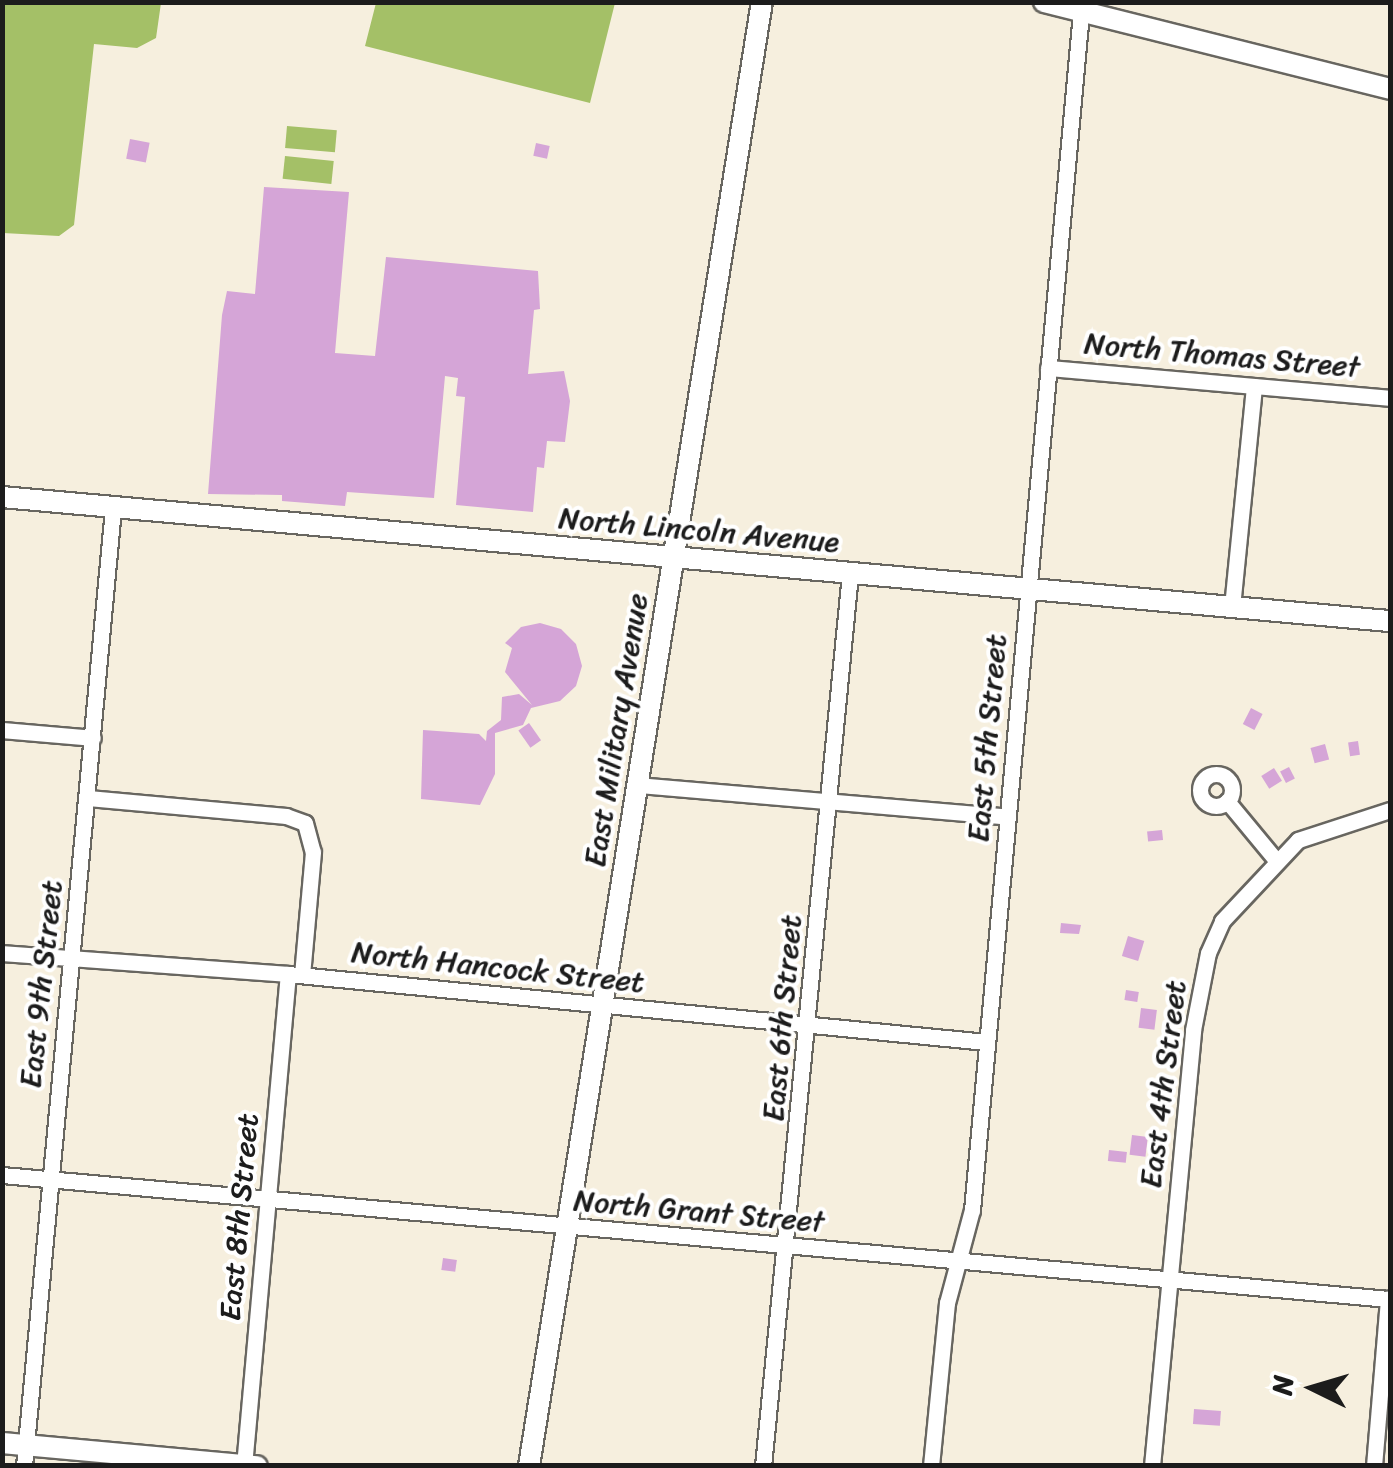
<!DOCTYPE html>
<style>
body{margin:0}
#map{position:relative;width:1393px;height:1468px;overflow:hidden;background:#f6efde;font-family:Sriracha,sans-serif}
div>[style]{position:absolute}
.green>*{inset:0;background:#a4c067;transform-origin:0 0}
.building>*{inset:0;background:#d5a5d7;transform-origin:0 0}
.roads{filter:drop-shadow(2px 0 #686660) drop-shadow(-2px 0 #686660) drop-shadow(0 2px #686660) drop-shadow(0 -2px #686660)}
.street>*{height:15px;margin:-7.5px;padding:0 7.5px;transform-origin:7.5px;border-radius:7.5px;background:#fff}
.street>.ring{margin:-7.5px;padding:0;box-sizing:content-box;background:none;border:15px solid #fff;border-radius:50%}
.secondary>*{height:20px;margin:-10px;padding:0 10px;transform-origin:10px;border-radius:10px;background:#fff}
span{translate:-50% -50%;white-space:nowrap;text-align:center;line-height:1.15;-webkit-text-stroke:8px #fff;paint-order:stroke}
.street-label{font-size:30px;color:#1c1c1c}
.frame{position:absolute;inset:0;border:5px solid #1c1c1c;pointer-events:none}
.north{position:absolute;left:1263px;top:1338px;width:100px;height:100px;-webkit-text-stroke:8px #fff;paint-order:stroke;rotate:275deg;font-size:28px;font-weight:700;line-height:40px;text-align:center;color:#1c1c1c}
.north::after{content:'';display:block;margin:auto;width:35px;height:45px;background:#1c1c1c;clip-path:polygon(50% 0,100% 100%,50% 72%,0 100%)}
</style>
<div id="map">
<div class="green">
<div style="clip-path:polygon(3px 2px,161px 3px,156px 38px,137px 48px,94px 44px,74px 225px,59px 236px,3px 233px)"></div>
<div style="clip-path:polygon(376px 3px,376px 2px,615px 3px,590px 103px,365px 46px)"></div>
<div style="left:287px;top:126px;width:50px;height:22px;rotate:5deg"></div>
<div style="left:285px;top:156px;width:49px;height:23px;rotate:6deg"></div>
</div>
<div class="building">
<div style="left:130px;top:139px;width:20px;height:20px;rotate:11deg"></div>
<div style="left:536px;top:143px;width:14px;height:13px;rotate:12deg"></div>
<div style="clip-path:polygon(264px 187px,349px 192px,335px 353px,375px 356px,386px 257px,538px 271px,540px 309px,534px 310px,528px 374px,564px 371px,570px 401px,565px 442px,547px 441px,544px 468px,537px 467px,533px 512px,456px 505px,465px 397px,456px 396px,458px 378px,445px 376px,434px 498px,347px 492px,345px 506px,282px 501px,282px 495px,208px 494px,222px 315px,227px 291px,255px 294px)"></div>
<div style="clip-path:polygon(540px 623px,561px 629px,576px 644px,582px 666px,576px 686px,560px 701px,531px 708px,523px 725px,495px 733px,495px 774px,480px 805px,421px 799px,423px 730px,479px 734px,486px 741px,487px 731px,501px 720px,502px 697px,519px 694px,532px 705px,505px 672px,512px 648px,505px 643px,521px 627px)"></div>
<div style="left:1251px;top:708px;width:13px;height:18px;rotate:27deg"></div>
<div style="left:529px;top:723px;width:21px;height:13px;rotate:55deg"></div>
<div style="left:1358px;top:741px;width:14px;height:10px;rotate:82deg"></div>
<div style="left:1325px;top:744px;width:16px;height:15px;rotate:75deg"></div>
<div style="left:1289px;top:767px;width:13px;height:10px;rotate:63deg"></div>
<div style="left:1274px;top:768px;width:15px;height:15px;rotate:58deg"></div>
<div style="left:1162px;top:830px;width:10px;height:15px;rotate:84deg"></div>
<div style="clip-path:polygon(1061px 923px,1081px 925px,1079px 934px,1060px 933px)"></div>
<div style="left:1128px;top:936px;width:17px;height:21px;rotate:17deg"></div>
<div style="left:1126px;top:990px;width:13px;height:10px;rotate:9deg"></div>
<div style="left:1141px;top:1008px;width:16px;height:20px;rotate:7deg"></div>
<div style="left:1132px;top:1135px;width:16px;height:20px;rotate:7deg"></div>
<div style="left:1109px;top:1150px;width:18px;height:11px;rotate:6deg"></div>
<div style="left:443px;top:1258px;width:14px;height:12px;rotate:8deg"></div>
<div style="left:1194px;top:1409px;width:27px;height:15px;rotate:4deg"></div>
</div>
<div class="roads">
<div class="street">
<div style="left:1048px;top:368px;width:343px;rotate:5deg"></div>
<div style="left:1232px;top:607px;width:222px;rotate:-84.3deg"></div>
<div style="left:2px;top:730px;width:91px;rotate:5deg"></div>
<div class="ring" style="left:1200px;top:774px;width:17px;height:17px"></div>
<div style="left:638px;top:785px;width:371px;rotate:4.9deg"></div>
<div style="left:88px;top:798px;width:199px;rotate:5.2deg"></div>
<div style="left:286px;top:816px;width:20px;rotate:20deg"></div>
<div style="left:305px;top:823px;width:30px;rotate:75deg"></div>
<div style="left:313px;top:852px;width:123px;rotate:95.1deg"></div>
<div style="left:1227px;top:801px;width:75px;rotate:50.4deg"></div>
<div style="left:2px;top:953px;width:287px;rotate:4.2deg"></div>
<div style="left:288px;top:974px;width:702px;rotate:5.56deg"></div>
<div style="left:2px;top:1175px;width:1394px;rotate:5.11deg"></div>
<div style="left:24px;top:1466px;width:962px;rotate:-84.69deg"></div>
<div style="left:244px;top:1466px;width:494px;rotate:-84.9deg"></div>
<div style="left:763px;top:1466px;width:896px;rotate:-84.43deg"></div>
<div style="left:931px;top:1466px;width:164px;rotate:-84.4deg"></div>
<div style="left:947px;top:1303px;width:96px;rotate:-75deg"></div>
<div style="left:972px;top:1210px;width:1203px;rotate:-84.8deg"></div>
<div style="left:1152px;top:1466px;width:438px;rotate:-84.6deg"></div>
<div style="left:1193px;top:1030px;width:78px;rotate:-79deg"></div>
<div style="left:1208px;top:953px;width:35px;rotate:-66deg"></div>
<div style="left:1222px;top:921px;width:111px;rotate:-46.8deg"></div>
<div style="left:1298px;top:840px;width:97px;rotate:-18.1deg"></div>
<div style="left:1374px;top:1466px;width:168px;rotate:-85.2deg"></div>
</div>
<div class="secondary">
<div style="left:1044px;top:2px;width:357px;rotate:14.1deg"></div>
<div style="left:2px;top:497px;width:1394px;rotate:5.11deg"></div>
<div style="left:2px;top:1443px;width:256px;rotate:5.2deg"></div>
<div style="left:529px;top:1466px;width:1482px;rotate:-80.96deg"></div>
</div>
</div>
<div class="street-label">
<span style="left:1222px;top:355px;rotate:5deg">North Thomas Street</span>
<span style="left:699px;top:530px;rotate:5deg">North Lincoln Avenue</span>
<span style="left:616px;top:730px;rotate:-81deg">East Military Avenue</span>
<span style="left:987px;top:738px;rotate:-85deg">East 5th Street</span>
<span style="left:498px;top:967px;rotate:6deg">North Hancock Street</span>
<span style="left:41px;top:984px;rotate:-84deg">East 9th Street</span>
<span style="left:782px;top:1018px;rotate:-85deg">East 6th Street</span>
<span style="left:1163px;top:1084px;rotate:-83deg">East 4th Street</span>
<span style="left:699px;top:1211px;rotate:5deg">North Grant Street</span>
<span style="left:239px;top:1217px;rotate:-85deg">East 8th Street</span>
</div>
<div class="frame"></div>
<div class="north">N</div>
</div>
